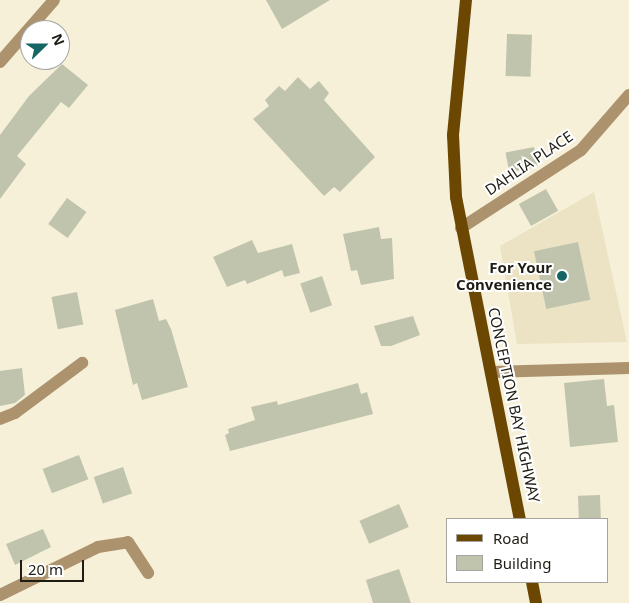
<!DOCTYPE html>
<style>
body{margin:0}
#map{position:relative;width:629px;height:603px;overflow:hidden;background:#f6f0d9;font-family:"Noto Sans",sans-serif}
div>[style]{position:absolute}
.built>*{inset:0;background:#ebe3c4}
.building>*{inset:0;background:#c0c4ad;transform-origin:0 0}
.minor>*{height:12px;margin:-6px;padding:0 6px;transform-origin:6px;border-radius:6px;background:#ad926e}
.major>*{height:12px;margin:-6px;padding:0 6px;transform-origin:6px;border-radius:6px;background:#6b4702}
.dots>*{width:14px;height:14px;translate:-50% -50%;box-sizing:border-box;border:2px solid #fff;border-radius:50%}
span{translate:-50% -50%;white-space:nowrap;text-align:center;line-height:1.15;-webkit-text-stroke:4px #fff;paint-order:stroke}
.street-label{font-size:15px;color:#1e1c14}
.poi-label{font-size:15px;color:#1e1c14;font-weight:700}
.right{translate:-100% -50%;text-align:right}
.legend{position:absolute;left:446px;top:518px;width:162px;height:65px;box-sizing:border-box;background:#fff;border:1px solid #a5a4a1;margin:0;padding:6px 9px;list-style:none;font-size:15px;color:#1e1c14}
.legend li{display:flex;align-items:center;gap:10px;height:25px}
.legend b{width:25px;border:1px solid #a5a4a1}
.north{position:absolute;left:20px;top:20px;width:50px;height:50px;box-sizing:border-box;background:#fff;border:1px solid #a5a4a1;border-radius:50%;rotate:68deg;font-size:14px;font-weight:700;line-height:20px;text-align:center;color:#1e1c14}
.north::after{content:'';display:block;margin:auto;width:18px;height:22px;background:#166565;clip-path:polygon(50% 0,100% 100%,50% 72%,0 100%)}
.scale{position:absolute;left:20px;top:560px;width:64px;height:22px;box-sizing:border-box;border:2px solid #1e1c14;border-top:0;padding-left:6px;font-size:15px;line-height:18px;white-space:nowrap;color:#1e1c14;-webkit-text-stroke:4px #fff;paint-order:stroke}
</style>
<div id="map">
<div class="built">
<div style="clip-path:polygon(594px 192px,627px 342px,517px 344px,500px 246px)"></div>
</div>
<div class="building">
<div style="clip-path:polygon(266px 0,330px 0,282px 29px)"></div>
<div style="left:507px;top:34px;width:25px;height:42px;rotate:2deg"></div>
<div style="clip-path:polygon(62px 64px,88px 85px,69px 108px,61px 102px,17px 156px,26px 164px,0 199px,0 135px,29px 96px)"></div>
<div style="clip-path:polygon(298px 77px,310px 89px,319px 81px,329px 93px,324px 100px,375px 157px,340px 192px,334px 187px,324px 196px,253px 119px,269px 106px,265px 100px,279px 86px,285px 91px)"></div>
<div style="left:534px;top:147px;width:20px;height:29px;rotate:79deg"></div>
<div style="left:546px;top:189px;width:25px;height:31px;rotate:61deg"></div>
<div style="left:67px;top:198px;width:24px;height:32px;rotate:36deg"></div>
<div style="clip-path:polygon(379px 227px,381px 239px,392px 238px,394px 279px,361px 285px,357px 270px,351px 271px,343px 234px)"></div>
<div style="clip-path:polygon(252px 240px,258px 253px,292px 244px,300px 273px,284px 277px,282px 270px,247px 284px,245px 280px,227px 287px,213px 257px)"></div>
<div style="left:578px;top:242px;width:59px;height:45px;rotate:78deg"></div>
<div style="left:322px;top:276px;width:31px;height:23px;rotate:71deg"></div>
<div style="left:77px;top:292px;width:33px;height:26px;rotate:79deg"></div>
<div style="clip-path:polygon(153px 299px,159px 321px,166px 319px,171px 329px,188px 387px,142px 400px,137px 383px,133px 385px,115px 310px)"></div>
<div style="clip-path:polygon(413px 316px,420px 335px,391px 346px,381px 346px,374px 326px)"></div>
<div style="clip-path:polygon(22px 368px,25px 395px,15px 403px,0 406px,0 371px)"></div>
<div style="clip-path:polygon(604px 379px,607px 406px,614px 405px,618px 442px,570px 447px,564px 383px)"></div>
<div style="clip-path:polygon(358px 383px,361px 394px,367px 392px,373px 414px,230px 451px,225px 435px,229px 433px,228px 429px,255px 420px,251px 407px,277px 401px,278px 405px)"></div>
<div style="left:79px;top:455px;width:26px;height:39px;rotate:69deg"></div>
<div style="left:123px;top:467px;width:28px;height:31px;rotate:71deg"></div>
<div style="left:600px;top:495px;width:24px;height:22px;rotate:88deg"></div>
<div style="left:399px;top:504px;width:25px;height:43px;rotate:67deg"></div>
<div style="clip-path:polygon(43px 529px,51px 547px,15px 565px,6px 544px)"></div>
<div style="clip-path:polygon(399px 569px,411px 603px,373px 603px,366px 580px)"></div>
</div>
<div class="minor">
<div style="left:0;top:62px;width:82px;rotate:-48.9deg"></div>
<div style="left:461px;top:228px;width:143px;rotate:-33deg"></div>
<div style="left:581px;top:150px;width:73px;rotate:-48.9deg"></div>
<div style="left:491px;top:372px;width:138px;rotate:-1.7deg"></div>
<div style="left:0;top:419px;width:16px;rotate:-22deg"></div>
<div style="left:15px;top:413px;width:84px;rotate:-36.7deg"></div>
<div style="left:0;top:595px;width:109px;rotate:-26.1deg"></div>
<div style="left:98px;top:547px;width:30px;rotate:-9deg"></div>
<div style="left:128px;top:542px;width:37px;rotate:57deg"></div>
</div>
<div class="major">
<div style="left:466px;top:0;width:136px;rotate:95.5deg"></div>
<div style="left:453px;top:135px;width:62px;rotate:87.2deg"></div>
<div style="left:456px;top:197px;width:328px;rotate:78.8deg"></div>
<div style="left:532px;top:582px;width:21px;rotate:79deg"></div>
</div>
<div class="dots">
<div style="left:562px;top:276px;background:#166565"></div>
</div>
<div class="street-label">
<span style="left:529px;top:163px;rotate:-34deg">DAHLIA PLACE</span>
<span style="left:514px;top:405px;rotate:78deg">CONCEPTION BAY HIGHWAY</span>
</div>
<div class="poi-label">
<span class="right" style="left:552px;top:276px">For Your<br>Convenience</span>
</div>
<ul class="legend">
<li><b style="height:6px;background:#6b4702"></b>Road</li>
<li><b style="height:14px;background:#c0c4ad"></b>Building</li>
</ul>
<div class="north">N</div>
<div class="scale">20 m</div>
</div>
